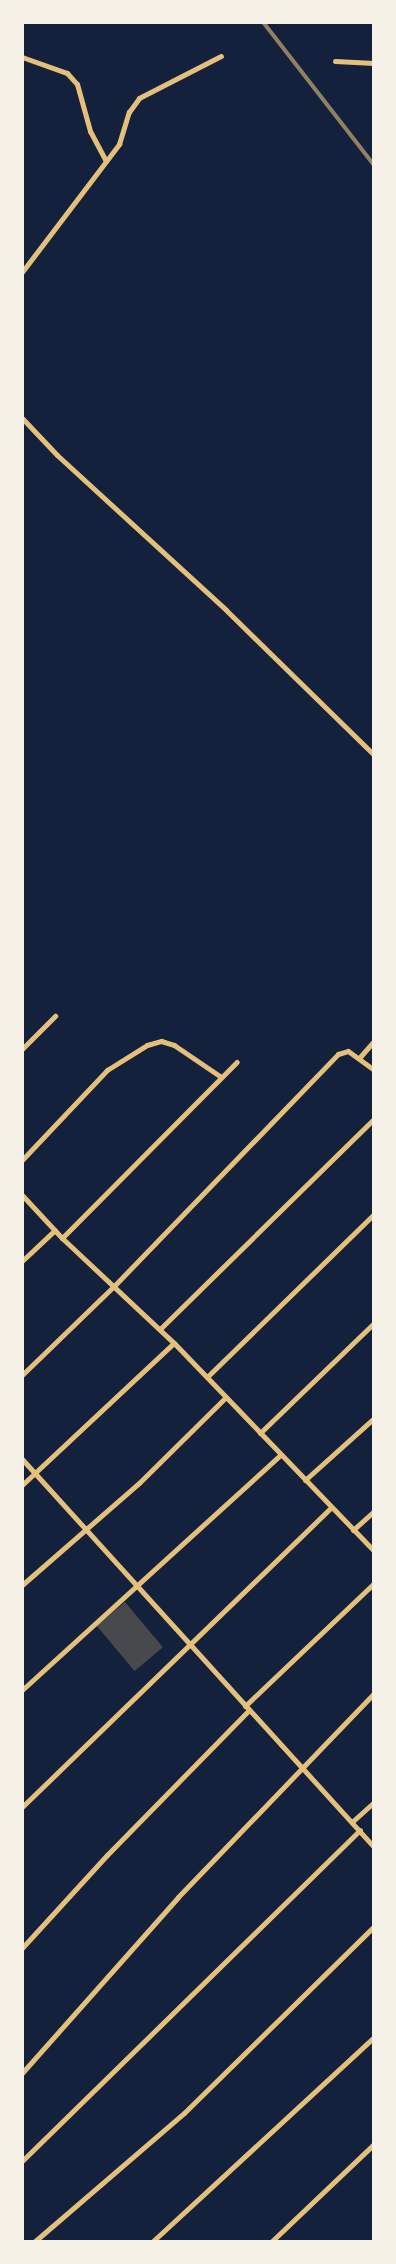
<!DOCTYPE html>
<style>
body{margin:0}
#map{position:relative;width:396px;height:2264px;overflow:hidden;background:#14213d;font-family:Ubuntu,sans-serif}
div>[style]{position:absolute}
.building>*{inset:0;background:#48494c;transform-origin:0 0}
.minor>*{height:5px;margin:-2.5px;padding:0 2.5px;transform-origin:2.5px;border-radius:2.5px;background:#e5c07b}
.rail>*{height:4px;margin:-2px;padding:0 2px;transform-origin:2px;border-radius:2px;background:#918062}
span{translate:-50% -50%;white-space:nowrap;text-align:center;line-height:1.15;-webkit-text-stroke:5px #f6f1e7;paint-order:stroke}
.frame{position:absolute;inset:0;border:24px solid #f6f1e7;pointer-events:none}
</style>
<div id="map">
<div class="building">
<div style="left:125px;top:1602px;width:59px;height:37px;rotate:50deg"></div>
</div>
<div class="minor">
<div style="left:22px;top:57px;width:48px;rotate:19.6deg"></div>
<div style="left:67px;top:73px;width:15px;rotate:48deg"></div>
<div style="left:77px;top:84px;width:49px;rotate:74.5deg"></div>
<div style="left:90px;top:131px;width:34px;rotate:62deg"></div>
<div style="left:335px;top:61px;width:39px;rotate:3deg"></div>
<div style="left:22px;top:272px;width:161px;rotate:-52.8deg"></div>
<div style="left:119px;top:144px;width:34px;rotate:-73deg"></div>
<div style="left:129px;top:112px;width:17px;rotate:-54deg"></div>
<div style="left:139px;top:98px;width:92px;rotate:-27.1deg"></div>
<div style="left:22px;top:418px;width:51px;rotate:46.6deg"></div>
<div style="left:57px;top:455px;width:229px;rotate:42.5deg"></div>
<div style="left:226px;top:610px;width:207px;rotate:44.4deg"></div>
<div style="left:22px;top:1049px;width:47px;rotate:-45deg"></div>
<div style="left:360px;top:1057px;width:21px;rotate:-49deg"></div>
<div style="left:22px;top:1160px;width:124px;rotate:-46.6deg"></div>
<div style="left:107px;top:1070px;width:47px;rotate:-32deg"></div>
<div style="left:147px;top:1045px;width:15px;rotate:-16deg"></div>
<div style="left:161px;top:1041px;width:14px;rotate:17deg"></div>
<div style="left:174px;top:1045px;width:57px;rotate:34.2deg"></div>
<div style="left:22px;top:1195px;width:59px;rotate:47.1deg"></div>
<div style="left:62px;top:1238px;width:154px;rotate:43.2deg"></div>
<div style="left:174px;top:1343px;width:289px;rotate:46.1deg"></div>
<div style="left:62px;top:1238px;width:248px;rotate:-45.2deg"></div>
<div style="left:22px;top:1261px;width:45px;rotate:-43.2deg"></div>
<div style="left:160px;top:1329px;width:300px;rotate:-44.5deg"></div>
<div style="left:22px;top:1375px;width:128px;rotate:-44.1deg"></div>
<div style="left:114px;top:1286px;width:322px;rotate:-46deg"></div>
<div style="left:338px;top:1054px;width:10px;rotate:-17deg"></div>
<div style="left:348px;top:1051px;width:32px;rotate:36deg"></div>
<div style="left:207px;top:1377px;width:233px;rotate:-44.3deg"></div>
<div style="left:260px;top:1433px;width:158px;rotate:-44deg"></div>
<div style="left:22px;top:1459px;width:524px;rotate:47.79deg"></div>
<div style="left:305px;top:1480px;width:93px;rotate:-41.9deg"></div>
<div style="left:22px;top:1485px;width:208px;rotate:-43.1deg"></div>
<div style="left:353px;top:1530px;width:28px;rotate:-42deg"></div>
<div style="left:22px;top:1585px;width:155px;rotate:-41.1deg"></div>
<div style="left:139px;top:1483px;width:122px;rotate:-44.7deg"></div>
<div style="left:22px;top:1690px;width:349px;rotate:-42.3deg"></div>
<div style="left:245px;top:1706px;width:178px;rotate:-43.6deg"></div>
<div style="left:22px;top:1807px;width:430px;rotate:-44.1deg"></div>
<div style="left:353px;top:1821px;width:28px;rotate:-42deg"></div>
<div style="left:22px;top:1948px;width:126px;rotate:-47.6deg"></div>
<div style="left:107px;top:1855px;width:203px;rotate:-45.6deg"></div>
<div style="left:22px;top:2073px;width:235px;rotate:-48.4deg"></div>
<div style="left:178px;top:1897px;width:283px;rotate:-46.1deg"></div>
<div style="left:22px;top:2161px;width:473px;rotate:-44.4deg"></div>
<div style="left:34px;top:2242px;width:198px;rotate:-40.7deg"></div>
<div style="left:184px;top:2113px;width:267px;rotate:-44.5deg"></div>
<div style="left:152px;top:2242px;width:302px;rotate:-42.7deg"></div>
<div style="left:271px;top:2242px;width:142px;rotate:-43.6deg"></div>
</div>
<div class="rail">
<div style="left:263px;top:22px;width:181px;rotate:52.2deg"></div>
</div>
<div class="frame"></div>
</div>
